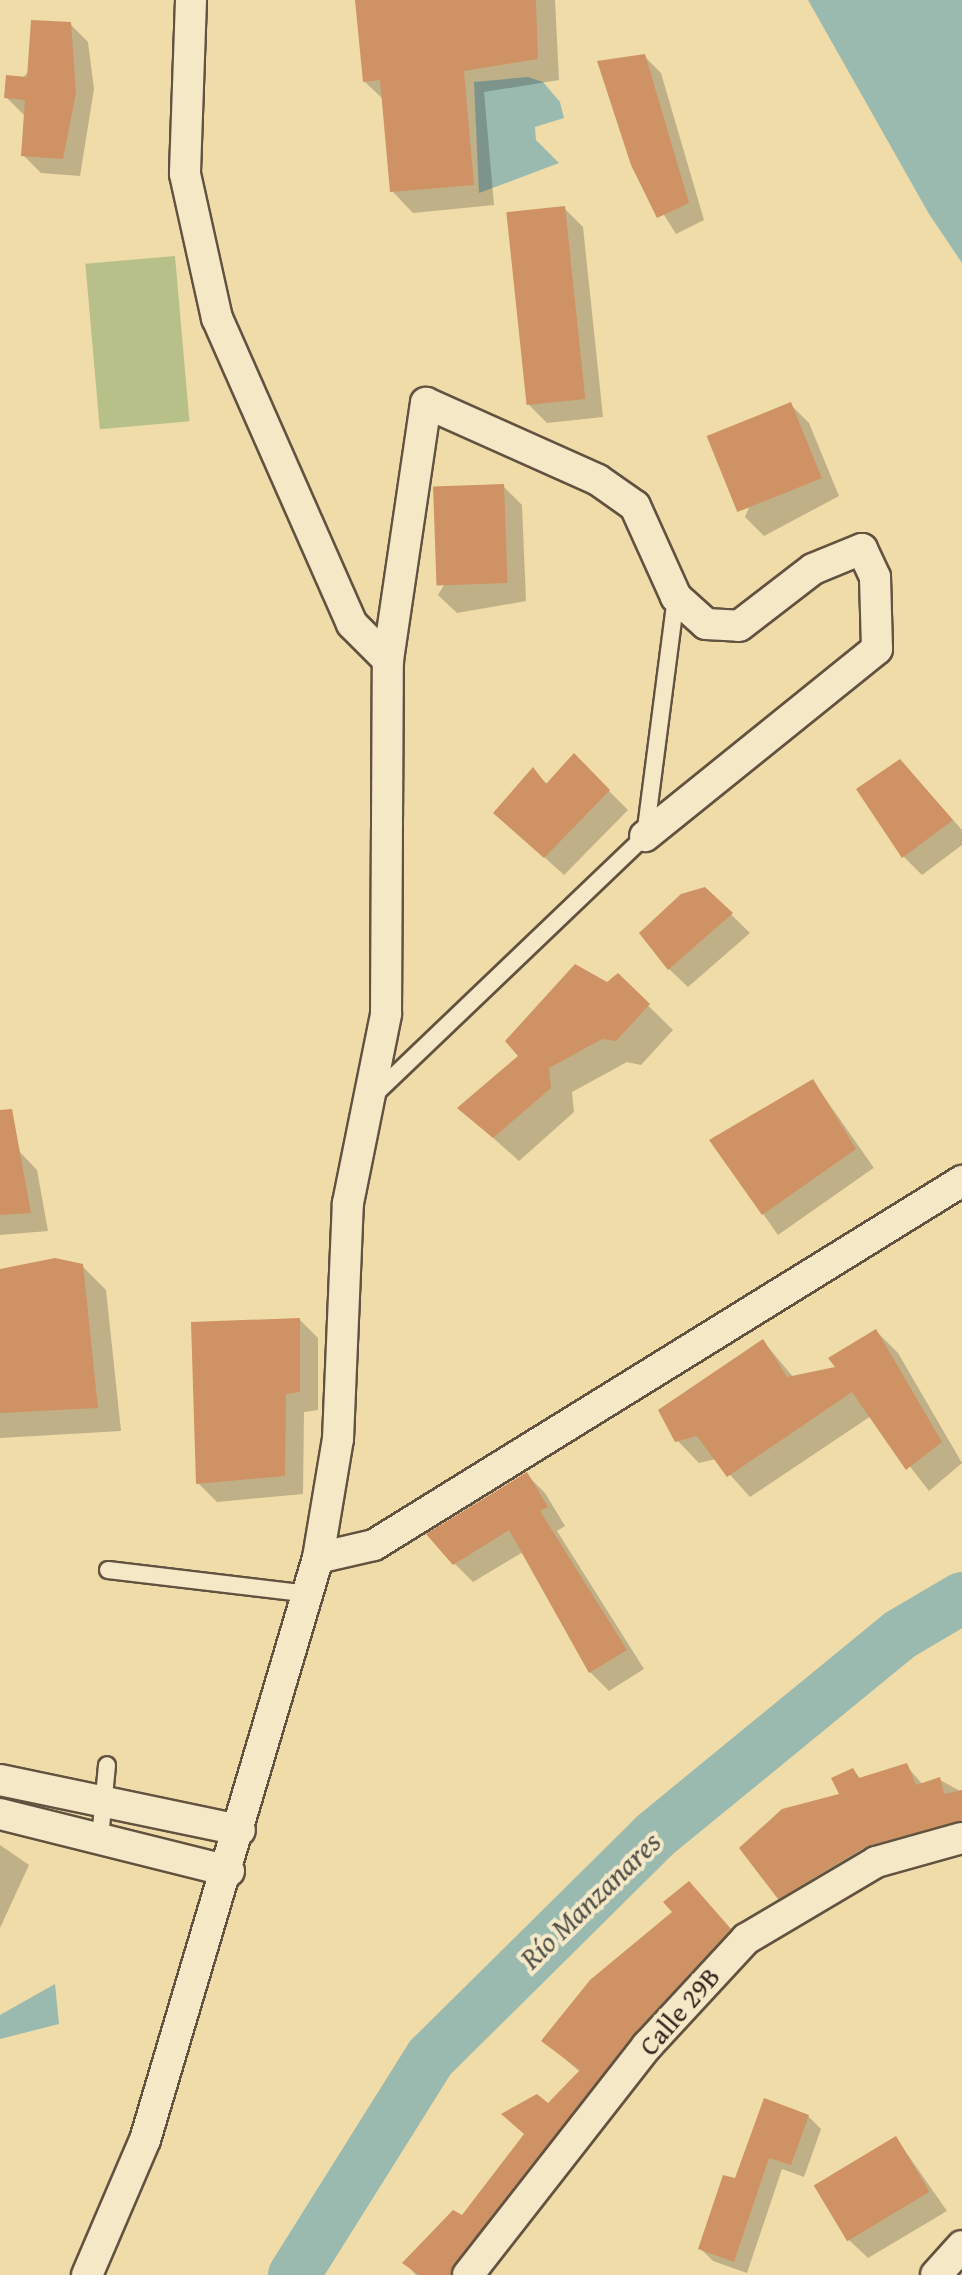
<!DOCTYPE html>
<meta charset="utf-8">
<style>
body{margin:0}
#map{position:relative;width:962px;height:2275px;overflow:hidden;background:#f0dca9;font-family:"Gentium Book Plus",serif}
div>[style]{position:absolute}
.green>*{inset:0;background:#b8c089;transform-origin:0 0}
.water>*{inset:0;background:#9bbaaf}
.shadow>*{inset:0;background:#0003;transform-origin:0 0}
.river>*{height:52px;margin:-26px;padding:0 26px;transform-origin:26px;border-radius:26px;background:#9bbaaf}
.building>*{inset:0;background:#cf9264;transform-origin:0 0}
.roads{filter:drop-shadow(2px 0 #625240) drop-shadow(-2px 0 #625240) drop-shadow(0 2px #625240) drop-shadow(0 -2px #625240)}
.lane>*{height:16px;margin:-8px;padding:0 8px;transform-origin:8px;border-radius:8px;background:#f5e8c7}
.street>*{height:30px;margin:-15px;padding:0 15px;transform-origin:15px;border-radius:15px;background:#f5e8c7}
span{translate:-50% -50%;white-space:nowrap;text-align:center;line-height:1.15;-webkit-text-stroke:8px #f5e8c7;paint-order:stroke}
.street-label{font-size:28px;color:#32241d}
.water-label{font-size:30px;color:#525149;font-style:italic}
</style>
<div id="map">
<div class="green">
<div style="left:175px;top:256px;width:166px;height:90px;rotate:85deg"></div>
</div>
<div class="water">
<div style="clip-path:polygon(808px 0,962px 0,962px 263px,929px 214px)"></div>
<div style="clip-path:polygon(528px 77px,543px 82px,560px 102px,564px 118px,535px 127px,536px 140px,559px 163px,479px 193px,474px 82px)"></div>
<div style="clip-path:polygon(55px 1984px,59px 2024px,0 2039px,0 2015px)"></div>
</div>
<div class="shadow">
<div style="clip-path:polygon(357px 0,555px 0,559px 80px,484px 92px,494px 205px,413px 213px,392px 191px,384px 100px,364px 81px)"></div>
<div style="clip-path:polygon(70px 24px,88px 42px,94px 89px,80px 176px,41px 173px,23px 155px,24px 115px,6px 97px)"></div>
<div style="clip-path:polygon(644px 56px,661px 73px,704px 220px,676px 234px,632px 164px)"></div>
<div style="clip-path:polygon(564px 208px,583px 227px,603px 417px,547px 423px,529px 405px)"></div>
<div style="clip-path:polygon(791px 405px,809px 423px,839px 496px,764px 536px,745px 517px)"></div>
<div style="clip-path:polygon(503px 486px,522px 505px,526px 601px,457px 613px,438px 595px)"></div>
<div style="clip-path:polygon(574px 756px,628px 810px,564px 875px,496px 813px,533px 770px,548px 785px)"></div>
<div style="clip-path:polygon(900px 761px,962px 830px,962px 845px,922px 875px,904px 857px)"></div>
<div style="clip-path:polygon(705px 889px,750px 933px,688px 987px,669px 969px)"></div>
<div style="clip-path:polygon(618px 976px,673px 1030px,641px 1065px,627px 1062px,572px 1092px,574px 1112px,519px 1161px,460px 1108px)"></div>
<div style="left:813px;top:1081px;width:106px;height:117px;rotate:55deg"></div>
<div style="clip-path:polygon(19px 1151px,37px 1170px,48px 1231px,0 1235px,0 1152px)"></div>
<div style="clip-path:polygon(82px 1266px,106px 1290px,121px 1431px,0 1438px,0 1271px)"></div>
<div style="clip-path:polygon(300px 1320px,318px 1338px,318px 1410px,304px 1412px,303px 1494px,217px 1502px,198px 1483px)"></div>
<div style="clip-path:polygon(876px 1331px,898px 1353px,962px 1463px,929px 1491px,871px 1416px,750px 1497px,716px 1459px,699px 1463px,677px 1440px,763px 1341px,794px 1378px,838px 1369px)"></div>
<div style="clip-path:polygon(526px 1474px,545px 1493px,565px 1526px,557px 1531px,644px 1669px,609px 1691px,590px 1672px,523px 1552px,473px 1582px,454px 1563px)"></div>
<div style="clip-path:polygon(906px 1765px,923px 1785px,940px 1780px,962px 1792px,962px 1838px,794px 1913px,779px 1898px,853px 1771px,861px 1779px)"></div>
<div style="clip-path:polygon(0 1845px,29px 1865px,0 1928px)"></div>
<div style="clip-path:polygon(703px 1898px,744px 1944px,471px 2275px,416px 2275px,405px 2263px,463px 2218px,580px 2072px,544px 2041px)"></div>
<div style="clip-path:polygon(808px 2116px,821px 2129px,804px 2177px,782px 2169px,747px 2273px,713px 2261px,701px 2249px,736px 2181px)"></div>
<div style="clip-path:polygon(896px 2138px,947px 2211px,868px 2258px,849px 2240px)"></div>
</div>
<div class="river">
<div style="left:294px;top:2275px;width:257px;rotate:-57.9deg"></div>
<div style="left:431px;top:2057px;width:314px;rotate:-44.7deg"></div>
<div style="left:654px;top:1836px;width:319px;rotate:-39.3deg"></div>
<div style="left:901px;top:1634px;width:71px;rotate:-30.5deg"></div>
</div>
<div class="building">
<div style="clip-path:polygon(355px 0,536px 0,538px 59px,464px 71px,474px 185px,390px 192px,380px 80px,363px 82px)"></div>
<div style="clip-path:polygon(31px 20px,71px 22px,76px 93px,63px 159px,21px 156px,25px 100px,4px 98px,6px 75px,27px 77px)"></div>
<div style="clip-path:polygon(645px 54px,689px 203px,657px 218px,631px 165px,597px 61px)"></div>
<div style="left:565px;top:206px;width:194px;height:59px;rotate:84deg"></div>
<div style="left:791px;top:402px;width:82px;height:91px;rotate:68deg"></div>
<div style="left:504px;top:484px;width:99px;height:71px;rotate:88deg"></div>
<div style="clip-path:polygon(574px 753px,610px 790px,544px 858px,493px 813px,533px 767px,546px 784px)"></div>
<div style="clip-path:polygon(900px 759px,953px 820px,902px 858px,856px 789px)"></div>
<div style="clip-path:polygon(705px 887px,733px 913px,668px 970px,639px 933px,681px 894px)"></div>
<div style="clip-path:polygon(575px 964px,607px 982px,618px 973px,650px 1004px,616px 1041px,602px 1039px,549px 1068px,551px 1088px,493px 1138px,457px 1108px,518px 1056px,505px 1041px)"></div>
<div style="clip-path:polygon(813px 1079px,856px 1149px,762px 1215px,709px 1140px)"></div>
<div style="clip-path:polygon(12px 1109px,31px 1213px,0 1215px,0 1110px)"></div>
<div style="clip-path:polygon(55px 1258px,83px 1264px,98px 1408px,0 1413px,0 1269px)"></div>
<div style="clip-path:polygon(300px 1318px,300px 1392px,286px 1394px,285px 1476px,196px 1484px,191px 1322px)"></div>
<div style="clip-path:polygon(876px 1329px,942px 1442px,906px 1470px,852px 1392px,727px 1477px,697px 1436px,675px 1442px,658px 1410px,763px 1339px,787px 1377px,835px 1367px,828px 1358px)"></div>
<div style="clip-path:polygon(527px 1472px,548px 1507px,540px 1511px,627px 1650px,589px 1673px,509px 1530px,453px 1565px,426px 1534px)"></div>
<div style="clip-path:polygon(907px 1763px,916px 1785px,940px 1777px,944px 1794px,962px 1790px,962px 1821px,867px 1846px,778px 1899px,739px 1848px,782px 1809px,839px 1794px,831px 1778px,853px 1768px,859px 1778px)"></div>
<div style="clip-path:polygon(689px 1881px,731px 1929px,633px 2035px,450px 2275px,419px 2275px,402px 2263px,453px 2210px,462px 2215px,524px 2134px,501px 2114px,537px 2094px,548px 2103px,580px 2070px,541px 2041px,590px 1980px,672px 1912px,663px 1902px)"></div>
<div style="clip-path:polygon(764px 2098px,809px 2115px,791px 2165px,769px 2158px,734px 2262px,698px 2249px,723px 2175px,735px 2178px)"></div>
<div style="left:896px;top:2136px;width:65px;height:96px;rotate:59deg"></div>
</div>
<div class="roads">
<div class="lane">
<div style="left:372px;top:1097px;width:378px;rotate:-43.7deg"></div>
<div style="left:645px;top:836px;width:241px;rotate:-82.6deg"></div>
<div style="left:108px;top:1570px;width:202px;rotate:6.8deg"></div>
<div style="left:100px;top:1838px;width:73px;rotate:-84.5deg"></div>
</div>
<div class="street">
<div style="left:191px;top:0;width:174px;rotate:92deg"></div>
<div style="left:185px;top:174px;width:148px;rotate:77.5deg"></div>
<div style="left:217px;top:318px;width:334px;rotate:66.2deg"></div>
<div style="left:352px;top:624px;width:51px;rotate:45deg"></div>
<div style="left:318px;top:1558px;width:57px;rotate:-13.1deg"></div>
<div style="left:374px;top:1545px;width:692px;rotate:-31.76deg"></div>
<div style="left:0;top:1780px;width:245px;rotate:11.8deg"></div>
<div style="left:0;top:1814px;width:236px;rotate:14deg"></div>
<div style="left:87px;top:2275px;width:147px;rotate:-66.8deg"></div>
<div style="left:145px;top:2140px;width:607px;rotate:-73.45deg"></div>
<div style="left:318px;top:1558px;width:121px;rotate:-80.5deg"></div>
<div style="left:338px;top:1439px;width:236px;rotate:-87.6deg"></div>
<div style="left:348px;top:1203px;width:193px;rotate:-78.6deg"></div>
<div style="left:386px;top:1014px;width:354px;rotate:-89.7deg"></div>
<div style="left:388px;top:660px;width:260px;rotate:-81.6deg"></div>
<div style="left:426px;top:403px;width:188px;rotate:24.1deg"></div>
<div style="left:598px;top:480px;width:45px;rotate:35.1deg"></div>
<div style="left:635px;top:506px;width:100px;rotate:65.7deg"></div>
<div style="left:676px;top:597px;width:40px;rotate:42deg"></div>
<div style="left:706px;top:624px;width:33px;rotate:3deg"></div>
<div style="left:739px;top:626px;width:93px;rotate:-37.6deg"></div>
<div style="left:813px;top:569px;width:53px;rotate:-22.2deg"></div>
<div style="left:862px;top:549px;width:31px;rotate:65deg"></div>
<div style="left:875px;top:577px;width:72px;rotate:88.4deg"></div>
<div style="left:877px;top:649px;width:298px;rotate:141.1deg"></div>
<div style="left:468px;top:2275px;width:291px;rotate:-52deg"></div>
<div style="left:647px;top:2046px;width:146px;rotate:-47.2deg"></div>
<div style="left:746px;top:1939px;width:151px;rotate:-30.6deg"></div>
<div style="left:876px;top:1862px;width:89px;rotate:-15.6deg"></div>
<div style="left:936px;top:2275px;width:39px;rotate:-48deg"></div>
</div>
</div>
<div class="street-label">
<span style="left:679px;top:2011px;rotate:-49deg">Calle 29B</span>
</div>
<div class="water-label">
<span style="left:590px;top:1900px;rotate:-44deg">Río Manzanares</span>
</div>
</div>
